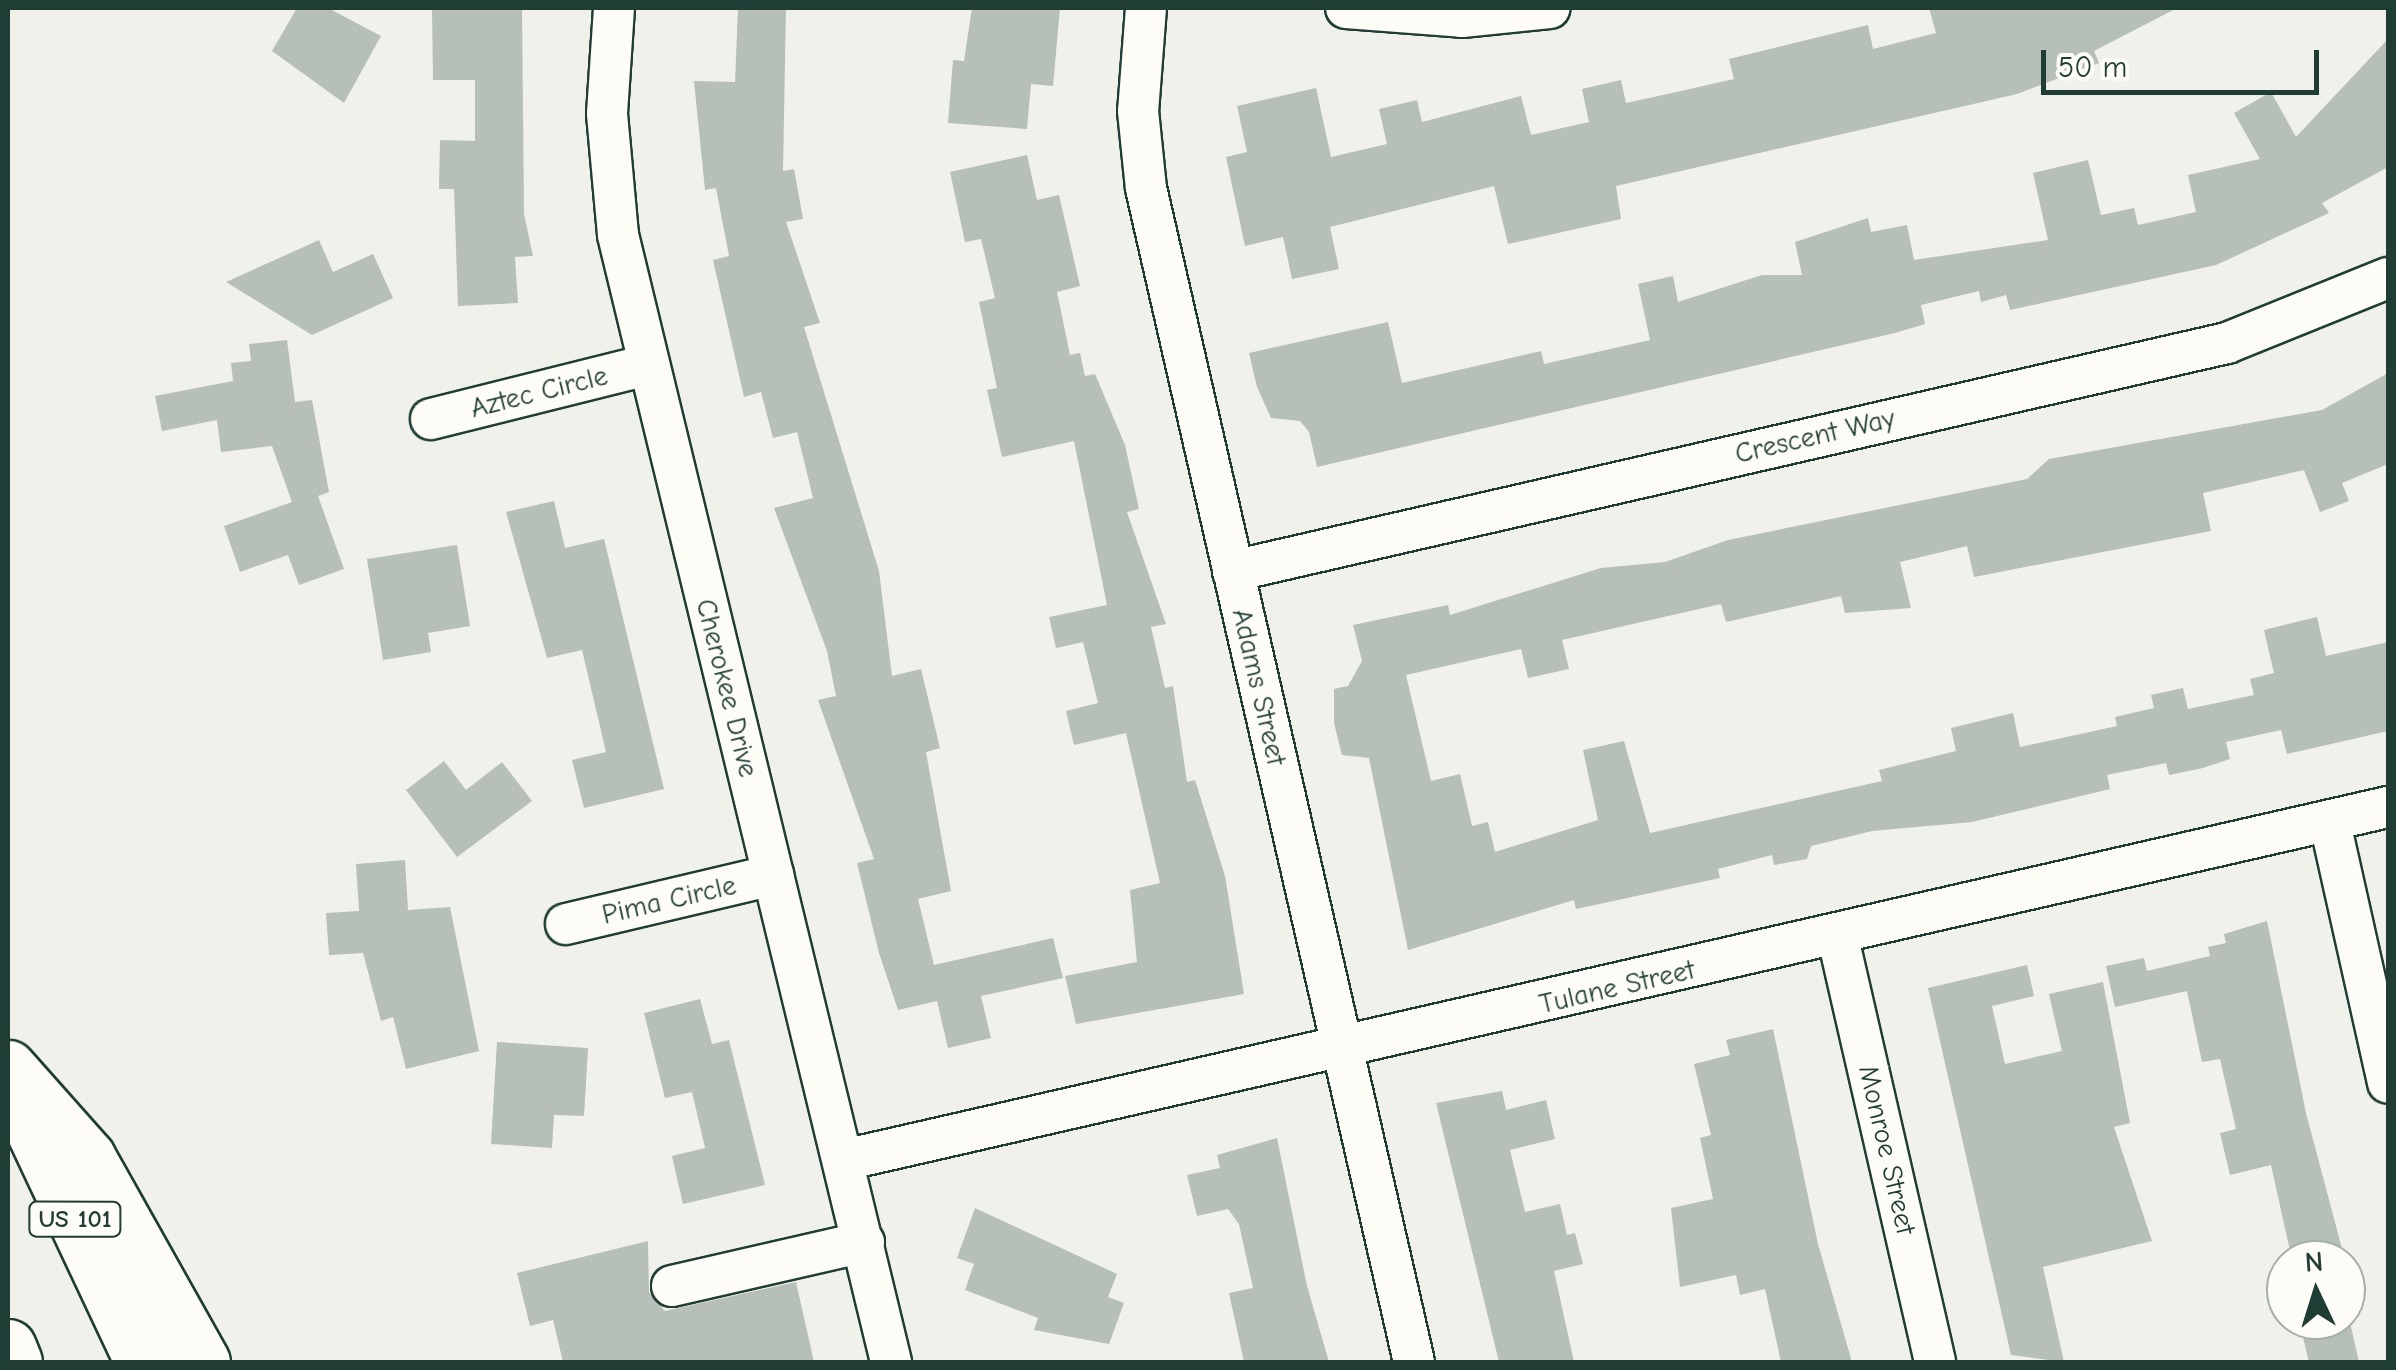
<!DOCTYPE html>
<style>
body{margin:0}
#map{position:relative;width:2396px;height:1370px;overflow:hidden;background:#f0f1eb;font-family:"Comic Neue",sans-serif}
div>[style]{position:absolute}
.building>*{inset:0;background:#b6bfb8}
.roads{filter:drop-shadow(2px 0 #1f3d34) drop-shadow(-2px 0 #1f3d34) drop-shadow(0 2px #1f3d34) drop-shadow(0 -2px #1f3d34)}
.minor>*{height:40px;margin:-20px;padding:0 20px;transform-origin:20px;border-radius:20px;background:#fdfcf7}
.highway>*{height:55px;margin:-27.5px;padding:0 27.5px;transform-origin:27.5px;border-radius:27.5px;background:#fdfcf7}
span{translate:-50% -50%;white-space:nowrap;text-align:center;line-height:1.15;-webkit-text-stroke:8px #fdfcf7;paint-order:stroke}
.shield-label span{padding:2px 8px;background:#fdfcf7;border:2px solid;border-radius:8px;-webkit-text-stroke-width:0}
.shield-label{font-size:25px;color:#1f3d34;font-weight:700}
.street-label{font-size:28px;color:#1f3d34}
.frame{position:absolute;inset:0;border:10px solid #1f3d34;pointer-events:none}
.north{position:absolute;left:2266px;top:1240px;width:100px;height:100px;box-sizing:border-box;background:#fdfcf7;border:2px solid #a4b0a9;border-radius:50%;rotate:356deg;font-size:28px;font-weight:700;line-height:40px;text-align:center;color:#1f3d34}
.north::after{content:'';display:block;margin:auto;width:35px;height:45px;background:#1f3d34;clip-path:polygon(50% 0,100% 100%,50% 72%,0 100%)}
.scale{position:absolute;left:2041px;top:50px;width:278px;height:45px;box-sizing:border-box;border:5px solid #1f3d34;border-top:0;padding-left:12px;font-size:30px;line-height:35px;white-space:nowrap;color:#1f3d34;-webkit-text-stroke:8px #fdfcf7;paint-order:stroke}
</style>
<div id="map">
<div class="building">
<div style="clip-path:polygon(297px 8px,328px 8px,381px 36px,344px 103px,272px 51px)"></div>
<div style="clip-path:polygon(432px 8px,522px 8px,524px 214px,533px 256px,515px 257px,518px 303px,458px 306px,454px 189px,439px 189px,440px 140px,475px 141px,475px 80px,433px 80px)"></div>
<div style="clip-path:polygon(738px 8px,786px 8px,783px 171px,794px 169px,803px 219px,786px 222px,820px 323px,804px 327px,879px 571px,892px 676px,921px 669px,940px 748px,926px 752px,951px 891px,918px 899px,934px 965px,1053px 938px,1063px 978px,981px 996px,991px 1038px,948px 1048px,937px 1001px,898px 1010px,879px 953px,857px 863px,874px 859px,818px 700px,836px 696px,827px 651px,774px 508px,813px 498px,797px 432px,773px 438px,761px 392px,744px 397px,713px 260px,729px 256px,716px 188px,705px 190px,694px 81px,735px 82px)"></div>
<div style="clip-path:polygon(972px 8px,1060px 8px,1053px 86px,1031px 84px,1027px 129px,948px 123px,953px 60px,964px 61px)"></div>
<div style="clip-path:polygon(1929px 8px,2177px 8px,2094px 51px,2099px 63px,2017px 94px,1616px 186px,1621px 219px,1508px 244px,1494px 186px,1330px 227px,1339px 269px,1292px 279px,1283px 237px,1245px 246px,1226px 157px,1247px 152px,1237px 106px,1316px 88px,1331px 157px,1387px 144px,1379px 109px,1417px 100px,1422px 122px,1521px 96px,1531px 135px,1589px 122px,1582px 89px,1621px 80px,1626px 103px,1672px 93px,1734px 79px,1729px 59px,1868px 25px,1873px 49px,1936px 33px)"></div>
<div style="clip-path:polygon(2388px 39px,2388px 167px,2322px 203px,2329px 213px,2216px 265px,2010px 310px,2006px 295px,1981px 302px,1979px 291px,1921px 305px,1925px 324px,1895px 333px,1317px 467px,1309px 432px,1300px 421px,1271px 418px,1257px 387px,1249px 353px,1388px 322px,1402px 383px,1541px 351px,1544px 364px,1650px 340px,1638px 284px,1673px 276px,1678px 302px,1762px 275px,1802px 275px,1795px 242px,1868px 218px,1871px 232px,1907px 225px,1914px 260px,2048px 240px,2033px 173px,2088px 160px,2101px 215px,2134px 208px,2138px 225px,2196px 212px,2188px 175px,2260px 159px,2234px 113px,2271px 92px,2296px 137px)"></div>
<div style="clip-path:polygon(1027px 155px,1037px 200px,1059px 195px,1080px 286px,1057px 292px,1070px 355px,1080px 353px,1085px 376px,1095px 374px,1125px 445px,1139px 509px,1127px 512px,1166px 624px,1151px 627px,1165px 688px,1173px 686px,1187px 782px,1195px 780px,1225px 876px,1244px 994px,1076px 1024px,1065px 976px,1137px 962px,1130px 890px,1160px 883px,1126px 733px,1074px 745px,1066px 711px,1098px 703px,1083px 642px,1056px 648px,1049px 617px,1107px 605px,1074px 441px,1002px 457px,987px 390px,997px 388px,979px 302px,995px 298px,981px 239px,965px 242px,950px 172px)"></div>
<div style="clip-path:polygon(319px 240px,333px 272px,373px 254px,393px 298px,312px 335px,226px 282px)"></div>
<div style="clip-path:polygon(287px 340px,295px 402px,312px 400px,329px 492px,318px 496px,344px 569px,299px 585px,288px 555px,240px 572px,224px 526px,292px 502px,272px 446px,221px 452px,217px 420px,162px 431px,155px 396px,233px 381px,231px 363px,251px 361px,249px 344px)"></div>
<div style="clip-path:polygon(2388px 373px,2388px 464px,2342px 483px,2349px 501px,2320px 512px,2304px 470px,2203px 493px,2211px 531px,1974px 577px,1967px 546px,1900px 562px,1911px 608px,1845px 613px,1841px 596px,1726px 622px,1721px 604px,1562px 640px,1569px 669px,1528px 678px,1521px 649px,1406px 675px,1431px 781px,1460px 774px,1472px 826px,1488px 822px,1495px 852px,1598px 820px,1583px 750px,1624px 741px,1650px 833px,1882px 781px,1879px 770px,1956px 751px,1951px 728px,2013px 713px,2020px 747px,2117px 726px,2115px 717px,2154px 708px,2151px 695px,2183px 688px,2188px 709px,2254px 695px,2250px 679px,2274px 673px,2264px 630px,2317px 617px,2326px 656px,2388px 642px,2388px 731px,2287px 754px,2281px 730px,2226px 742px,2230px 759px,2203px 768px,2169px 775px,2166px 763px,2107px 775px,2110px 789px,1972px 822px,1872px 831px,1811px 846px,1807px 859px,1774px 865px,1772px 855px,1718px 869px,1720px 878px,1576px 909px,1574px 900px,1408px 950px,1369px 758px,1342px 755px,1334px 723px,1334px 689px,1348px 686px,1362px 661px,1353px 625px,1448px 605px,1450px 615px,1601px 568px,1665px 562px,1728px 540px,2027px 479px,2049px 459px,2322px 410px)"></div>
<div style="clip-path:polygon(554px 501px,565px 548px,604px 539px,664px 789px,584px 808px,572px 760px,606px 752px,582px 650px,547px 658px,506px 512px)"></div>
<div style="clip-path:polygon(457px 545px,470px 626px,428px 633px,431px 652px,383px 660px,367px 559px)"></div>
<div style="clip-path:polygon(444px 761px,466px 790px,502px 762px,532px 801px,457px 857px,406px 790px)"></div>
<div style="clip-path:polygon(405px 860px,408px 910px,450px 907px,479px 1051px,406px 1069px,393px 1017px,381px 1021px,363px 953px,329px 955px,326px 913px,359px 911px,356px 864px)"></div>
<div style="clip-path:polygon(2267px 921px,2306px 1113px,2345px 1260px,2292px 1260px,2271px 1165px,2230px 1175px,2220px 1133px,2236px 1129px,2220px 1059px,2202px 1062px,2187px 991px,2115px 1007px,2106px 966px,2144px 958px,2147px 971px,2210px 956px,2208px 947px,2226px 943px,2224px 934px)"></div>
<div style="clip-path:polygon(2027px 965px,2034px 996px,1992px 1006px,2005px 1064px,2062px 1051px,2049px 994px,2103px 982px,2130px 1123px,2114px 1127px,2152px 1241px,2043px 1267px,2064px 1362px,2011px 1355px,1928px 988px)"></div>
<div style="clip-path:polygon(700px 999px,712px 1044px,729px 1040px,765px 1185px,683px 1204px,672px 1156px,705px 1148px,692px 1092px,665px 1098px,644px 1013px)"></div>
<div style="clip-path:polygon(1773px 1029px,1818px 1244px,1852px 1362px,1781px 1362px,1765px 1289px,1740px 1295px,1736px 1275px,1680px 1287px,1671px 1208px,1713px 1199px,1700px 1138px,1711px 1135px,1694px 1064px,1730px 1055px,1726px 1040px)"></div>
<div style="clip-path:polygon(497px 1042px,588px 1048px,584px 1116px,554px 1115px,552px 1148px,491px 1144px)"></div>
<div style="clip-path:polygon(1502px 1091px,1506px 1110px,1546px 1100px,1555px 1139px,1510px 1150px,1525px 1212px,1560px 1204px,1567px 1235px,1575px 1233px,1583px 1264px,1554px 1271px,1574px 1362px,1499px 1362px,1436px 1103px)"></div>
<div style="clip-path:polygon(1277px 1138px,1307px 1286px,1329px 1362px,1244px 1362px,1229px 1293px,1253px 1288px,1239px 1224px,1228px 1209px,1197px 1216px,1187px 1175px,1220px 1168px,1217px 1155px)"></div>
<div style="clip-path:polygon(975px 1208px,1117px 1274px,1108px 1297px,1124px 1303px,1109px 1344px,1034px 1330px,1038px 1318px,965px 1290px,974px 1264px,957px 1258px)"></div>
<div style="clip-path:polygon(648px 1241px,649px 1292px,665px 1311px,796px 1282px,814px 1362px,563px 1362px,553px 1320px,530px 1326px,517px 1273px)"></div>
<div style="clip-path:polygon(2348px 1314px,2359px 1362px,2309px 1362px,2300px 1325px)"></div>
</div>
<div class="roads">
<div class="minor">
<div style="left:614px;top:8px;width:106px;rotate:93.8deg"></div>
<div style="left:607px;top:114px;width:121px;rotate:84.8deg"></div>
<div style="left:618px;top:235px;width:1160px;rotate:76.38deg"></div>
<div style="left:1146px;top:8px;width:103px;rotate:94.4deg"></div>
<div style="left:1138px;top:111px;width:77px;rotate:84.1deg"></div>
<div style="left:1146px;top:188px;width:1204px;rotate:77.14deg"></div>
<div style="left:1346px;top:8px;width:116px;rotate:4.4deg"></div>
<div style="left:1462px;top:17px;width:88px;rotate:-5.8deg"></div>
<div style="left:431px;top:419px;width:223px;rotate:-14deg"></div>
<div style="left:1233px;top:571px;width:1020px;rotate:-12.92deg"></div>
<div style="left:2227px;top:343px;width:174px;rotate:-22deg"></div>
<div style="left:2330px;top:823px;width:266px;rotate:77.4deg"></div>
<div style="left:566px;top:924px;width:213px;rotate:-13.3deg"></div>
<div style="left:1838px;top:938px;width:435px;rotate:77.1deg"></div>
<div style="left:844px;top:1160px;width:1584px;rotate:-12.88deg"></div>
<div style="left:672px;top:1286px;width:197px;rotate:-12.9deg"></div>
</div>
<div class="highway">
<div style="left:8px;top:1068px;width:119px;rotate:48.4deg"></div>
<div style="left:87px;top:1157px;width:235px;rotate:60.7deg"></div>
<div style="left:27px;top:1116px;width:272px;rotate:64.8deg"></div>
<div style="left:8px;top:1347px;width:16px;rotate:68deg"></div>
</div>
</div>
<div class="shield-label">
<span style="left:75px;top:1219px">US 101</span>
</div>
<div class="street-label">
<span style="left:539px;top:392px;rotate:-14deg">Aztec Circle</span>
<span style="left:1815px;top:436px;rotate:-13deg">Crescent Way</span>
<span style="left:1259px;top:687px;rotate:77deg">Adams Street</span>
<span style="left:727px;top:688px;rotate:76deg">Cherokee Drive</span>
<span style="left:669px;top:900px;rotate:-13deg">Pima Circle</span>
<span style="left:1617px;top:987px;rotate:-13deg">Tulane Street</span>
<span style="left:1887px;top:1150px;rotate:77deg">Monroe Street</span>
</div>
<div class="frame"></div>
<div class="north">N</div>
<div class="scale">50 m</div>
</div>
